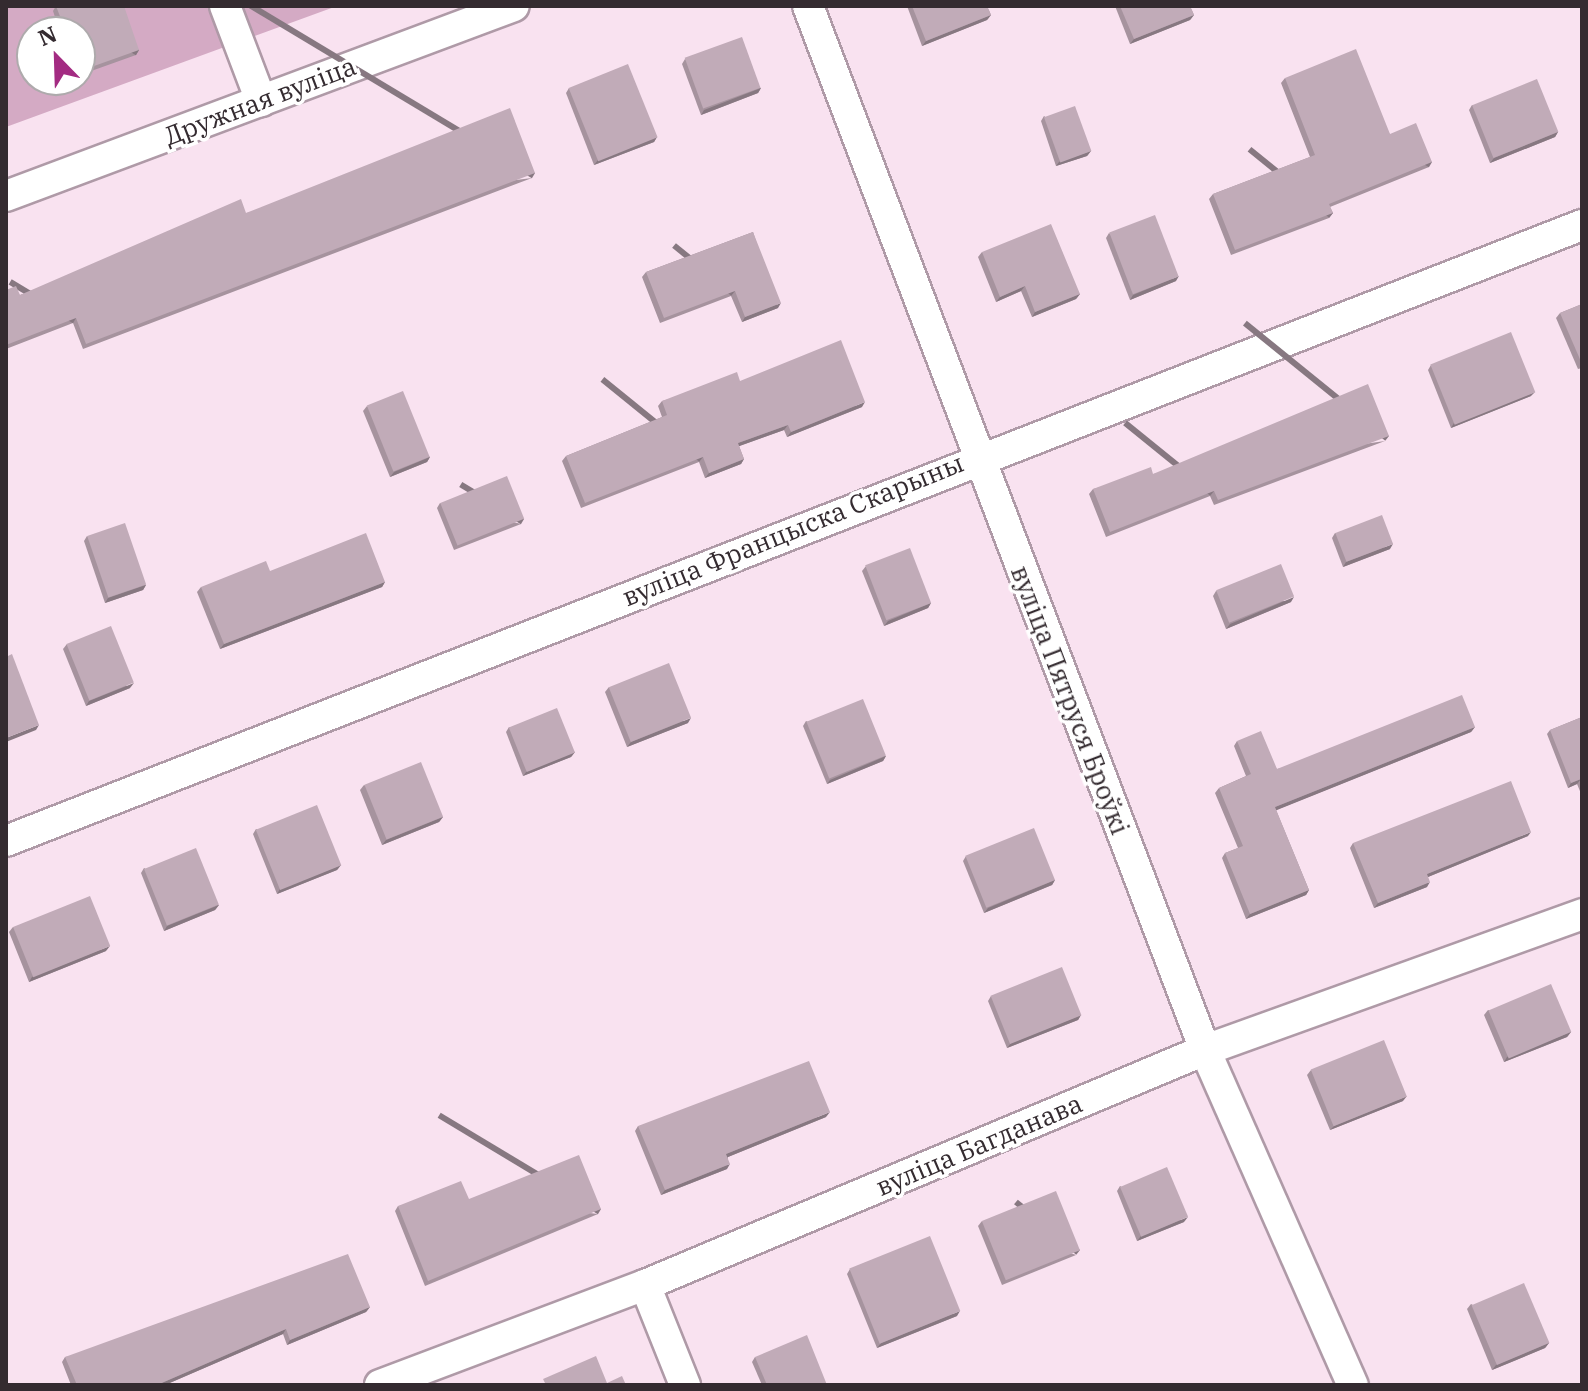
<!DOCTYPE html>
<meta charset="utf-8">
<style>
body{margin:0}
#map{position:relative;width:1588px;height:1391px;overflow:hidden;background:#f9e2f0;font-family:"IBM Plex Serif",serif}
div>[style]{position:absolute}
.green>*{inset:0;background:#d4aac4}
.roads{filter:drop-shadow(2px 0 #af9aa7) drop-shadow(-2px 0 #af9aa7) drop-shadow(0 2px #af9aa7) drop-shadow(0 -2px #af9aa7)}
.minor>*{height:30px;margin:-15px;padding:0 15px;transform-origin:15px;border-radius:15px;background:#fff}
.wall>*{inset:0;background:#a6939e}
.shaded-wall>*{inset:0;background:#877881;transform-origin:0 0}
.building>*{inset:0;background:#c1abb8;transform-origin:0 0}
span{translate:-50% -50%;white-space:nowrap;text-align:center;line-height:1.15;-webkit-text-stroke:7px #fff;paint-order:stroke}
.street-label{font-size:26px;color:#342b30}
.frame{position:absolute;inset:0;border:8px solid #342b30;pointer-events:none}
.north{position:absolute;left:16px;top:16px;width:80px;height:80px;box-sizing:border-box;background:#fff;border:2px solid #aeaaac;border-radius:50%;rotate:337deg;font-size:22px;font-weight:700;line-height:32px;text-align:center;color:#342b30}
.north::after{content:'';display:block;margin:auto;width:28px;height:36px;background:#a32b82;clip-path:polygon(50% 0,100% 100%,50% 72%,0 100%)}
</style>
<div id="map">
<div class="green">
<div style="clip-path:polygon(evenodd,6px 6px,337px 6px,6px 127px,6px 6px,32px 32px,80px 32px,80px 80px,32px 80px,32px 32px)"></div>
</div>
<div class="roads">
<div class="minor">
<div style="left:225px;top:6px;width:102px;rotate:69.2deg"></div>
<div style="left:808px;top:6px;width:1117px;rotate:69.18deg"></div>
<div style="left:1205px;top:1050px;width:366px;rotate:66.2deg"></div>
<div style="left:6px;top:196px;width:542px;rotate:-20.51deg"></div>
<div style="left:6px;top:841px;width:1692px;rotate:-21.35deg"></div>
<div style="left:645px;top:1285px;width:108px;rotate:68.2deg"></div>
<div style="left:380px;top:1385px;width:283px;rotate:-20.7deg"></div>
<div style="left:645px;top:1285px;width:607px;rotate:-22.77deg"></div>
<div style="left:1205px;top:1050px;width:401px;rotate:-19.8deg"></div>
</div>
</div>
<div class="wall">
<div style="clip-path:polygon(56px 6px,139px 50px,136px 55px,80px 75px,80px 32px,60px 32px,53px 11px)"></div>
<div style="clip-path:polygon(907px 6px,987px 6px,991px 15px,987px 20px,922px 46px)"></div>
<div style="clip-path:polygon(1115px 6px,1190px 6px,1194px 15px,1190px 20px,1130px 44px)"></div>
<div style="clip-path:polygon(685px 59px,761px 88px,758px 93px,701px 115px,682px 64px)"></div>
<div style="clip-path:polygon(1285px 78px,1390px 134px,1429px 167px,1330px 207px,1333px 213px,1329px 218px,1231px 255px,1209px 199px,1213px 194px,1310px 157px,1281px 83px)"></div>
<div style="clip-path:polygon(569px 88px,657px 137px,654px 142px,594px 165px,566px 93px)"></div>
<div style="clip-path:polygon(1472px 105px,1558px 132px,1555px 137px,1490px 163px,1469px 110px)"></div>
<div style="clip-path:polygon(1044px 116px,1091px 151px,1087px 156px,1056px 166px,1041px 121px)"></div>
<div style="clip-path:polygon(532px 178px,83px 349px,73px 323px,6px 349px,6px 290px,20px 295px,246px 213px)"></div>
<div style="clip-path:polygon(753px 232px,778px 308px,742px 322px,731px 296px,660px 323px,642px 277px,646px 272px)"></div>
<div style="clip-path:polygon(1109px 233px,1176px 281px,1130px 300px,1106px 238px)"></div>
<div style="clip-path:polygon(982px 252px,1080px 294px,1076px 299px,1032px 317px,1021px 291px,996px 302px,978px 257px)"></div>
<div style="clip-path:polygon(1582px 304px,1582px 368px,1578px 369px,1556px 318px,1560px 313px)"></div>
<div style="clip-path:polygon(1431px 365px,1531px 396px,1451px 428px,1428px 370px)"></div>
<div style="clip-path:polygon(740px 381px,862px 407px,787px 437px,784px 430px,739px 446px,744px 459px,741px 464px,705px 478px,699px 462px,581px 508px,562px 461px,566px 456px,662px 417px,658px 406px,662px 401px)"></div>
<div style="clip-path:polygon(367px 406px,430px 457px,427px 462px,390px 477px,363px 411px)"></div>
<div style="clip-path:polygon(1385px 441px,1214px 505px,1210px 496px,1106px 537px,1089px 494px,1093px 489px,1153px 474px)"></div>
<div style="clip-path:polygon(440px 503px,521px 524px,454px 550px,437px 508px)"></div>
<div style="clip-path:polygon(1335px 533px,1390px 549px,1343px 567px,1332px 538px)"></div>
<div style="clip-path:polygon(87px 536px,146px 585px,143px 590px,105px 603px,84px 541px)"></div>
<div style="clip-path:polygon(866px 566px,931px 603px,928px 608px,884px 626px,862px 571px)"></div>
<div style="clip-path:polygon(385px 582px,382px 587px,220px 649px,197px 592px,201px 587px)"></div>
<div style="clip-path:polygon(1216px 591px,1291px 602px,1226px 629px,1213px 596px)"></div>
<div style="clip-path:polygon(67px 644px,130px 688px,86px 706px,63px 649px)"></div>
<div style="clip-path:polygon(609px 687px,688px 723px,627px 747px,605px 692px)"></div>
<div style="clip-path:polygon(1582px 717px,1582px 796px,1577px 784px,1568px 788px,1547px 734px,1550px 730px)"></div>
<div style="clip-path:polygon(806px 721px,886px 756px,883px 761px,827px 784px,803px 726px)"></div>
<div style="clip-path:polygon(509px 727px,575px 752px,571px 757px,523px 776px,506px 732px)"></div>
<div style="clip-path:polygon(1475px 727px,1471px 732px,1276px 810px,1309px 890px,1306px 895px,1246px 919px,1222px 858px,1225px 853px,1238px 848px,1215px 793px,1219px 788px,1246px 776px,1234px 746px,1237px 741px,1277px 769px)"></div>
<div style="clip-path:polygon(364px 785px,443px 817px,439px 822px,382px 845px,360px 790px)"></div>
<div style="clip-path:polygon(256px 829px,341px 865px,337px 870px,277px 894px,253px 834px)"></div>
<div style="clip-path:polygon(1528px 836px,1428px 877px,1427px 887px,1374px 908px,1350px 848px,1353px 843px)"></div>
<div style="clip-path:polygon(966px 856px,1055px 880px,1052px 885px,984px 913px,963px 861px)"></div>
<div style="clip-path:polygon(144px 868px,219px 905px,215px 910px,164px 931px,141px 873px)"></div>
<div style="clip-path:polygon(13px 927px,106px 951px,29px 982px,9px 932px)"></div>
<div style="clip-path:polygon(991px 996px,1081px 1015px,1078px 1020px,1007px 1048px,988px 1001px)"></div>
<div style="clip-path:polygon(1488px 1010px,1571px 1032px,1567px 1037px,1504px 1062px,1484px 1015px)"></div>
<div style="clip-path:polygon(1311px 1070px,1403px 1101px,1330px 1130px,1307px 1075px)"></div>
<div style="clip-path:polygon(826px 1117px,728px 1157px,727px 1169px,661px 1195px,635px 1131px,638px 1126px)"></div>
<div style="clip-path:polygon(1120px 1186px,1184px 1222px,1137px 1241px,1117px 1191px)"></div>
<div style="clip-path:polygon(469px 1199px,598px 1214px,425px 1286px,395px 1211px,398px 1206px)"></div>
<div style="clip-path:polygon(982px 1221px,1076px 1255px,1002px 1285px,978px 1226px)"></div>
<div style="clip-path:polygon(850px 1269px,957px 1316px,877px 1348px,847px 1274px)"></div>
<div style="clip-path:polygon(1471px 1304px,1549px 1343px,1545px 1348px,1492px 1370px,1467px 1309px)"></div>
<div style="clip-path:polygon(370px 1307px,366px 1312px,287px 1345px,283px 1334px,165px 1385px,71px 1385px,62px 1362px,65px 1357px)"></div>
<div style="clip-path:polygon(755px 1357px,827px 1385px,762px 1385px,752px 1362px)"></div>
</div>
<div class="shaded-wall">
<div style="clip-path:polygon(991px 15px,987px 20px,922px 46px,926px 41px)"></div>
<div style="clip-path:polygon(1194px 15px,1190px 20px,1130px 44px,1134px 39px)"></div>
<div style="left:139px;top:50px;width:6px;height:63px;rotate:121deg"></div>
<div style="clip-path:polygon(761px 88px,758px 93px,701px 115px,704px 110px)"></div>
<div style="clip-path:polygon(1558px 132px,1555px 137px,1490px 163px,1494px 158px)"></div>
<div style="clip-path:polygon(657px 137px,654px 142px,594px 165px,598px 160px)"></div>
<div style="clip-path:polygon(1091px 151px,1087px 156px,1056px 166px,1059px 162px)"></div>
<div style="left:1432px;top:162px;width:6px;height:111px;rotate:121deg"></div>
<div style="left:535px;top:173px;width:6px;height:480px;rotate:121deg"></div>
<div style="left:1333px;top:213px;width:6px;height:105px;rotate:129deg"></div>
<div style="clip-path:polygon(1179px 276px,1176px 281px,1130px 300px,1133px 295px)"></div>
<div style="clip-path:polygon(1025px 286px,1021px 291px,996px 302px,1000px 297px)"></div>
<div style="left:735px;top:291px;width:6px;height:76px;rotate:129deg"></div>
<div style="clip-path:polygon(1080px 294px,1076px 299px,1032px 317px,1035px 312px)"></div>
<div style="clip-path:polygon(781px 303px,778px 308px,742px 322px,745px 317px)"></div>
<div style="left:76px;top:318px;width:6px;height:75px;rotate:121deg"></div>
<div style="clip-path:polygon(1535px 392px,1531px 396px,1451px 428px,1454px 423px)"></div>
<div style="clip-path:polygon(865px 402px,862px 407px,787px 437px,791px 432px)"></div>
<div style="clip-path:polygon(788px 425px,784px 430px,734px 448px,738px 443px)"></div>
<div style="left:1389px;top:436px;width:6px;height:183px;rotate:129deg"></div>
<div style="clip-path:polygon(430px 457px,427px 462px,390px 477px,394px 472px)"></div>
<div style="left:703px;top:457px;width:6px;height:127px;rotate:129deg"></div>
<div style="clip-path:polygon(744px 459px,741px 464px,705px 478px,709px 473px)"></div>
<div style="left:1214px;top:491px;width:6px;height:112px;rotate:129deg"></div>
<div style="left:524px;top:519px;width:6px;height:72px;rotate:121deg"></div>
<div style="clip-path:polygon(1393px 544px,1390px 549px,1343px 567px,1346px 562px)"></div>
<div style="clip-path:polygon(385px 582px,382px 587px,220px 649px,224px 644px)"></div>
<div style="clip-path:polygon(146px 585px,143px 590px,105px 603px,108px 598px)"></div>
<div style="clip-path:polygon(1294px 597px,1291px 602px,1226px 629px,1230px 624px)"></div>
<div style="clip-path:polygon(931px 603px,928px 608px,884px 626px,888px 621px)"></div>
<div style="clip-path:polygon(134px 683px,130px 688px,86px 706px,89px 701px)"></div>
<div style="clip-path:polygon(691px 718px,688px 723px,627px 747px,631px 742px)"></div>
<div style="clip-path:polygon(39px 725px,36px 730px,6px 742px,6px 738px)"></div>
<div style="clip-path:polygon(1475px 727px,1471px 732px,1272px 812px,1275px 807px)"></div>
<div style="clip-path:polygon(575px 752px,571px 757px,523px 776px,527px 771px)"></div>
<div style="clip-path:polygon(886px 756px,883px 761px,827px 784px,830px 780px)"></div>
<div style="clip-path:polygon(1581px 779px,1577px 784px,1568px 788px,1571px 783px)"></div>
<div style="clip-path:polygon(443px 817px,439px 822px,382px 845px,386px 840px)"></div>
<div style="clip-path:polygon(1531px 832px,1528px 836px,1423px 879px,1427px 874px)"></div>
<div style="clip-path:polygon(341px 865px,337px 870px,277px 894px,280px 889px)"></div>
<div style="clip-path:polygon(1055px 880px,1052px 885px,984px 913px,988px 908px)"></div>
<div style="clip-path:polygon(1430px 882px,1427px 887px,1374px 908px,1378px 903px)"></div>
<div style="clip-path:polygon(1309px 890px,1306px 895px,1246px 919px,1250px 914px)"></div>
<div style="clip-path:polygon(219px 905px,215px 910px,164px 931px,167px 926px)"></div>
<div style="clip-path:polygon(110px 946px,106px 951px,29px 982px,32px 977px)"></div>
<div style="clip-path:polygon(1081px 1015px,1078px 1020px,1007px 1048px,1011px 1043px)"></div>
<div style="clip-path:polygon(1571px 1032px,1567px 1037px,1504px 1062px,1507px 1057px)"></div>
<div style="clip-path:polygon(1407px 1096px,1403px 1101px,1330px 1130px,1334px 1126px)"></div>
<div style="clip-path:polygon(830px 1112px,826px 1117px,723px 1159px,726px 1154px)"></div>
<div style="clip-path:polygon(730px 1164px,727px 1169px,661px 1195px,665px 1190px)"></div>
<div style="left:601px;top:1209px;width:6px;height:187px;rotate:121deg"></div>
<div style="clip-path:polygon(1188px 1217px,1184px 1222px,1137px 1241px,1141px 1236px)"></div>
<div style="left:1080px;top:1250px;width:6px;height:80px;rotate:129deg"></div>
<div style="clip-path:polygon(370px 1307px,366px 1312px,287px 1345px,290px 1340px)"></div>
<div style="clip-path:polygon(960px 1311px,957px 1316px,877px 1348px,881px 1343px)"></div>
<div style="clip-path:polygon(286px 1329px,283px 1334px,165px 1385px,157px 1385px)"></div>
<div style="clip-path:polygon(1549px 1343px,1545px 1348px,1492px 1370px,1496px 1365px)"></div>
</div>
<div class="building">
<div style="clip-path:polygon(56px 6px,124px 6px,139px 50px,80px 71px,80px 32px,66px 32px)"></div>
<div style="clip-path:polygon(912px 6px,987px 6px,991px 15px,926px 41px)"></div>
<div style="clip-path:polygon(1120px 6px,1190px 6px,1194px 15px,1134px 39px)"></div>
<div style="left:742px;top:37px;width:54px;height:61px;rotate:70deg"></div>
<div style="clip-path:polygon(1356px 49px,1390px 134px,1416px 123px,1432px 162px,1329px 204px,1333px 213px,1235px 250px,1213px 194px,1315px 155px,1285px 78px)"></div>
<div style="left:628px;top:64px;width:79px;height:64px;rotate:68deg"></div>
<div style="left:1537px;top:79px;width:57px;height:70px;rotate:68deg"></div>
<div style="left:1075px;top:106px;width:48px;height:33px;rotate:70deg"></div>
<div style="clip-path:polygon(510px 108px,535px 173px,86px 344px,76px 318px,6px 345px,6px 290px,16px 286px,20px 295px,241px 199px,246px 213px)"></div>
<div style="left:1155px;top:215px;width:66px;height:49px;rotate:69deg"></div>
<div style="clip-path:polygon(1051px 224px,1080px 294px,1035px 312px,1025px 286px,1000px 297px,982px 252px)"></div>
<div style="clip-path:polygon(753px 232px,781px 303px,745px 317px,735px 291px,664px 318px,646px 272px)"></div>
<div style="clip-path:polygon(1582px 304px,1582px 364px,1560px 313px)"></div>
<div style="left:1511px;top:332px;width:65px;height:87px;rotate:68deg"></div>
<div style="clip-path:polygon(841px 340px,865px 402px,791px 432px,788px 425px,738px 443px,744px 459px,709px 473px,703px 457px,585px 503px,566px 456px,667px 415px,662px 401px,737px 372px,740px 381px)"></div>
<div style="clip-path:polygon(1368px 384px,1389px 436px,1218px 500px,1214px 491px,1110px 532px,1093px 489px,1151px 467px,1153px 474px)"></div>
<div style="left:403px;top:391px;width:71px;height:39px;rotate:68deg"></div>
<div style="left:507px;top:476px;width:46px;height:72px;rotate:68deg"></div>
<div style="left:1382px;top:515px;width:31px;height:50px;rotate:69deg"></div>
<div style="left:125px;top:523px;width:65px;height:40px;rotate:71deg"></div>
<div style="clip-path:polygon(366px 533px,385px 582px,224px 644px,201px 587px,266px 561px,270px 571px)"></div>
<div style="left:910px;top:548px;width:59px;height:48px;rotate:69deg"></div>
<div style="left:1281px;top:564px;width:35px;height:70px;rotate:68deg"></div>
<div style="left:111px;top:626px;width:61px;height:48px;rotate:68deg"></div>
<div style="clip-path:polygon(12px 654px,39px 725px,6px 738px,6px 657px)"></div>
<div style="left:669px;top:663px;width:59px;height:65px;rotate:68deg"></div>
<div style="clip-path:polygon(1462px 695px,1475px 727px,1275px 807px,1309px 890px,1250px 914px,1225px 853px,1243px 846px,1219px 788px,1251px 774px,1237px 741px,1261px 731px,1277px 769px)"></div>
<div style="left:863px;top:699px;width:61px;height:61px;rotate:68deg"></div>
<div style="left:557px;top:708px;width:48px;height:52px;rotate:68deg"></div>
<div style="clip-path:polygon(1582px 717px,1582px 782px,1581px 779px,1571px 783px,1550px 730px)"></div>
<div style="left:421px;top:762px;width:59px;height:61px;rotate:68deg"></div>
<div style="clip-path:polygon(1511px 781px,1531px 832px,1427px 874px,1430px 882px,1378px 903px,1353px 843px)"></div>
<div style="left:317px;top:805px;width:65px;height:66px;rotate:68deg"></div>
<div style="left:1034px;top:828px;width:56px;height:74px;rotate:68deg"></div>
<div style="left:196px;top:848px;width:61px;height:56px;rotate:68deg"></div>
<div style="left:90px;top:896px;width:54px;height:83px;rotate:68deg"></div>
<div style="left:1062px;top:967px;width:52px;height:77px;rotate:68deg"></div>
<div style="left:1551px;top:984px;width:52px;height:68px;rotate:67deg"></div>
<div style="left:1384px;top:1040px;width:61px;height:79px;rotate:68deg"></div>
<div style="clip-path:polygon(809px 1061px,830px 1112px,726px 1154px,730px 1164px,665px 1190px,638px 1126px)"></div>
<div style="clip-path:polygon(579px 1155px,601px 1209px,428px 1281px,398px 1206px,461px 1181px,469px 1199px)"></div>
<div style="left:1167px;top:1167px;width:54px;height:51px;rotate:67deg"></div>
<div style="left:1056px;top:1191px;width:64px;height:80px;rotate:68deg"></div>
<div style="left:930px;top:1236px;width:81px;height:87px;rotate:68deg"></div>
<div style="clip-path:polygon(348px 1254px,370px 1307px,290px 1340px,286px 1329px,157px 1385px,77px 1385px,65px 1357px)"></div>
<div style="left:1524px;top:1283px;width:65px;height:57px;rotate:67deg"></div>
<div style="clip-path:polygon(807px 1335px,827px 1385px,767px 1385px,755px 1357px)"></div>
<div style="clip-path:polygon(596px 1356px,607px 1383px,622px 1376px,626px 1385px,546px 1385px,543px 1379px)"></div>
</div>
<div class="street-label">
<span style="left:260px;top:101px;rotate:-21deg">Дружная вуліца</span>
<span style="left:793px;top:530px;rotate:-22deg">вуліца Францыска Скарыны</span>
<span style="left:1070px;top:700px;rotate:69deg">вуліца Пятруся Броўкі</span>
<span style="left:979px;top:1145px;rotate:-23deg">вуліца Багданава</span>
</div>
<div class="frame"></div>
<div class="north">N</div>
</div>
